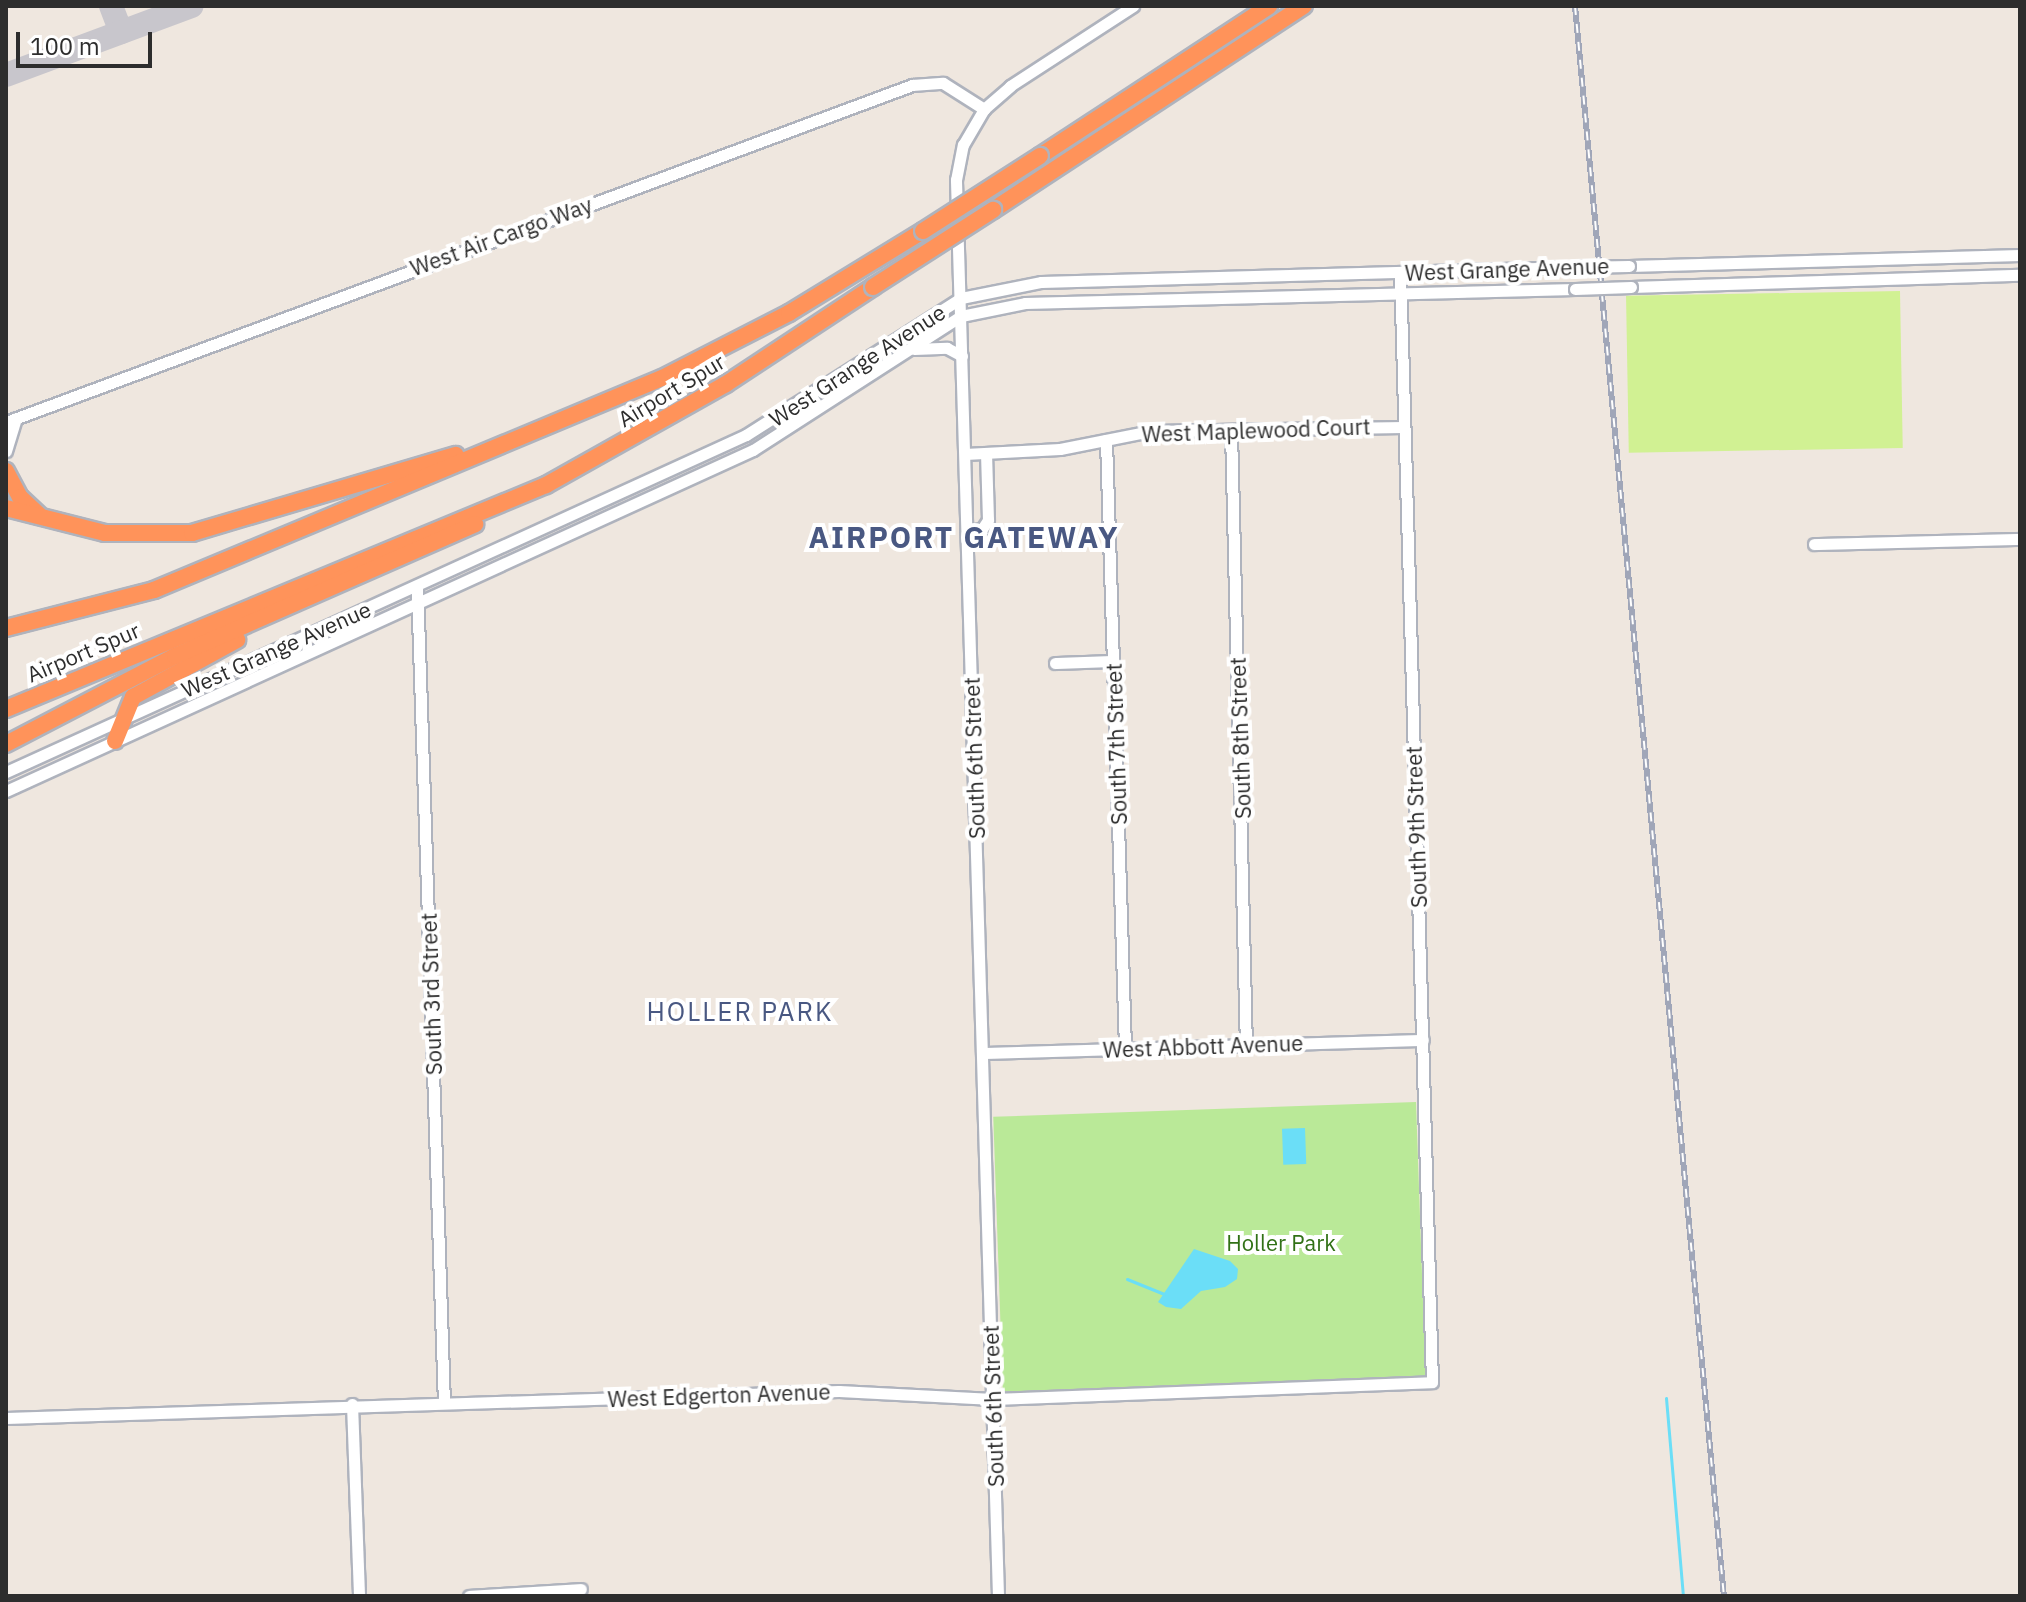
<!DOCTYPE html>
<style>
body{margin:0}
#map{position:relative;width:2026px;height:1602px;overflow:hidden;background:#efe7df;font-family:"IBM Plex Sans",sans-serif}
div>[style]{position:absolute}
.green>*{inset:0;background:#bae998;transform-origin:0 0}
.pitch>*{inset:0;background:#d1f193;transform-origin:0 0}
.water>*{inset:0;background:#6bdef7;transform-origin:0 0}
.stream>*{height:3px;margin:-1.5px;padding:0 1.5px;transform-origin:1.5px;border-radius:1.5px;background:#6bdef7}
.taxiway>*{height:24px;margin:-12px;padding:0 12px;transform-origin:12px;border-radius:12px;background:#c8c6cc}
.roads{filter:drop-shadow(2px 0 #afb3bd) drop-shadow(-2px 0 #afb3bd) drop-shadow(0 2px #afb3bd) drop-shadow(0 -2px #afb3bd)}
.minor>*{height:11px;margin:-5.5px;padding:0 5.5px;transform-origin:5.5px;border-radius:5.5px;background:#fff}
.highway>*{height:16px;margin:-8px;padding:0 8px;transform-origin:8px;border-radius:8px;background:#ff935a}
.rail>*{height:6px;margin-top:-3px;transform-origin:0;background:repeating-linear-gradient(90deg,#fff 0 9px,#a0a6b8 0 18px);box-sizing:border-box;border-block:2px solid #a0a6b8}
.bridges{filter:drop-shadow(2px 0 #afb3bd) drop-shadow(-2px 0 #afb3bd) drop-shadow(0 2px #afb3bd) drop-shadow(0 -2px #afb3bd)}
.minor-bridge>*{height:11px;margin:-5.5px;padding:0 5.5px;transform-origin:5.5px;border-radius:5.5px;background:#fff}
.highway-bridge>*{height:16px;margin:-8px;padding:0 8px;transform-origin:8px;border-radius:8px;background:#ff935a}
span{translate:-50% -50%;white-space:nowrap;text-align:center;line-height:1.15;-webkit-text-stroke:8px #fff;paint-order:stroke}
.street-label{font-size:22px;color:#2d2d2d}
.park-label{font-size:22px;color:#317116}
.quarter-label{font-size:26px;color:#495882;letter-spacing:2px}
.district-label{font-size:30px;color:#495882;font-weight:700;letter-spacing:2px}
.frame{position:absolute;inset:0;border:8px solid #2d2d2d;pointer-events:none}
.scale{position:absolute;left:16px;top:32px;width:136px;height:36px;box-sizing:border-box;border:4px solid #2d2d2d;border-top:0;padding-left:10px;font-size:24px;line-height:28px;white-space:nowrap;color:#2d2d2d;-webkit-text-stroke:6px #fff;paint-order:stroke}
</style>
<div id="map">
<div class="green">
<div style="left:1416px;top:1102px;width:275px;height:423px;rotate:88deg"></div>
</div>
<div class="pitch">
<div style="left:1900px;top:291px;width:157px;height:274px;rotate:89deg"></div>
</div>
<div class="water">
<div style="left:1305px;top:1128px;width:36px;height:23px;rotate:88deg"></div>
<div style="clip-path:polygon(1194px 1249px,1230px 1261px,1238px 1269px,1237px 1279px,1225px 1287px,1201px 1291px,1181px 1309px,1166px 1307px,1158px 1302px)"></div>
</div>
<div class="stream">
<div style="left:1127px;top:1279px;width:40px;rotate:22deg"></div>
<div style="left:1666px;top:1398px;width:199px;rotate:85.1deg"></div>
</div>
<div class="taxiway">
<div style="left:111px;top:6px;width:28px;rotate:69deg"></div>
<div style="left:6px;top:75px;width:198px;rotate:-20.4deg"></div>
</div>
<div class="roads">
<div class="minor">
<div style="left:1629px;top:266px;width:391px;rotate:-1.6deg"></div>
<div style="left:1631px;top:287px;width:389px;rotate:-1.8deg"></div>
<div style="left:914px;top:349px;width:33px;rotate:-2deg"></div>
<div style="left:947px;top:348px;width:17px;rotate:28deg"></div>
<div style="left:6px;top:422px;width:967px;rotate:-20.4deg"></div>
<div style="left:912px;top:85px;width:31px;rotate:-4deg"></div>
<div style="left:943px;top:83px;width:49px;rotate:32.4deg"></div>
<div style="left:1231px;top:430px;width:616px;rotate:88.61deg"></div>
<div style="left:1106px;top:440px;width:609px;rotate:88.21deg"></div>
<div style="left:6px;top:451px;width:34px;rotate:-73deg"></div>
<div style="left:965px;top:454px;width:95px;rotate:-3deg"></div>
<div style="left:1060px;top:449px;width:93px;rotate:-11.2deg"></div>
<div style="left:1151px;top:431px;width:253px;rotate:-0.9deg"></div>
<div style="left:967px;top:531px;width:15px;rotate:-8deg"></div>
<div style="left:982px;top:529px;width:11px;rotate:-56deg"></div>
<div style="left:988px;top:520px;width:67px;rotate:-91.7deg"></div>
<div style="left:1814px;top:544px;width:206px;rotate:-1.4deg"></div>
<div style="left:417px;top:586px;width:817px;rotate:88.11deg"></div>
<div style="left:1055px;top:663px;width:58px;rotate:-2deg"></div>
<div style="left:6px;top:772px;width:813px;rotate:-24.48deg"></div>
<div style="left:746px;top:435px;width:255px;rotate:-32.5deg"></div>
<div style="left:961px;top:298px;width:82px;rotate:-11.3deg"></div>
<div style="left:1041px;top:282px;width:532px;rotate:-1.62deg"></div>
<div style="left:6px;top:791px;width:821px;rotate:-24.54deg"></div>
<div style="left:753px;top:450px;width:247px;rotate:-32.8deg"></div>
<div style="left:961px;top:316px;width:65px;rotate:-11.5deg"></div>
<div style="left:1025px;top:303px;width:550px;rotate:-1.46deg"></div>
<div style="left:982px;top:1053px;width:441px;rotate:-1.7deg"></div>
<div style="left:352px;top:1404px;width:192px;rotate:87.9deg"></div>
<div style="left:6px;top:1418px;width:833px;rotate:-1.86deg"></div>
<div style="left:839px;top:1391px;width:154px;rotate:3deg"></div>
<div style="left:993px;top:1399px;width:439px;rotate:-2.2deg"></div>
<div style="left:1432px;top:1382px;width:1110px;rotate:-91.65deg"></div>
<div style="left:469px;top:1596px;width:112px;rotate:-3.6deg"></div>
<div style="left:998px;top:1596px;width:1417px;rotate:-91.7deg"></div>
<div style="left:956px;top:180px;width:36px;rotate:-79deg"></div>
<div style="left:963px;top:145px;width:42px;rotate:-59.7deg"></div>
<div style="left:984px;top:109px;width:35px;rotate:-41deg"></div>
<div style="left:1010px;top:86px;width:147px;rotate:-33deg"></div>
</div>
<div class="highway">
<div style="left:1040px;top:156px;width:274px;rotate:-33.2deg"></div>
<div style="left:993px;top:210px;width:372px;rotate:-33.3deg"></div>
<div style="left:6px;top:471px;width:30px;rotate:62deg"></div>
<div style="left:20px;top:497px;width:26px;rotate:43deg"></div>
<div style="left:6px;top:508px;width:102px;rotate:14.2deg"></div>
<div style="left:105px;top:533px;width:87px"></div>
<div style="left:192px;top:533px;width:275px;rotate:-16.5deg"></div>
<div style="left:6px;top:628px;width:153px;rotate:-14.4deg"></div>
<div style="left:154px;top:590px;width:550px;rotate:-22.65deg"></div>
<div style="left:662px;top:378px;width:143px;rotate:-27.1deg"></div>
<div style="left:789px;top:313px;width:157px;rotate:-31.5deg"></div>
<div style="left:6px;top:709px;width:585px;rotate:-22.53deg"></div>
<div style="left:546px;top:485px;width:206px;rotate:-29.3deg"></div>
<div style="left:726px;top:384px;width:176px;rotate:-33.4deg"></div>
<div style="left:115px;top:741px;width:48px;rotate:-67.8deg"></div>
<div style="left:133px;top:697px;width:119px;rotate:-28.7deg"></div>
<div style="left:6px;top:744px;width:191px;rotate:-27.5deg"></div>
<div style="left:175px;top:656px;width:328px;rotate:-23.7deg"></div>
</div>
</div>
<div class="rail">
<div style="left:1575px;top:6px;width:1597px;rotate:84.65deg"></div>
</div>
<div class="bridges">
<div class="minor-bridge">
<div style="left:1573px;top:267px;width:56px;rotate:-1deg"></div>
<div style="left:1575px;top:289px;width:56px;rotate:-2deg"></div>
</div>
<div class="highway-bridge">
<div style="left:923px;top:231px;width:139px;rotate:-32.7deg"></div>
<div style="left:873px;top:287px;width:143px;rotate:-32.7deg"></div>
</div>
</div>
<div class="street-label">
<span style="left:501px;top:236px;rotate:-20deg">West Air Cargo Way</span>
<span style="left:1507px;top:269px;rotate:-2deg">West Grange Avenue</span>
<span style="left:857px;top:365px;rotate:-33deg">West Grange Avenue</span>
<span style="left:671px;top:390px;rotate:-31deg">Airport Spur</span>
<span style="left:1256px;top:430px;rotate:-2deg">West Maplewood Court</span>
<span style="left:276px;top:649px;rotate:-24deg">West Grange Avenue</span>
<span style="left:83px;top:652px;rotate:-23deg">Airport Spur</span>
<span style="left:1240px;top:738px;rotate:-92deg">South 8th Street</span>
<span style="left:1116px;top:744px;rotate:-92deg">South 7th Street</span>
<span style="left:974px;top:758px;rotate:-92deg">South 6th Street</span>
<span style="left:1416px;top:827px;rotate:-92deg">South 9th Street</span>
<span style="left:431px;top:994px;rotate:-92deg">South 3rd Street</span>
<span style="left:1203px;top:1046px;rotate:-2deg">West Abbott Avenue</span>
<span style="left:719px;top:1395px;rotate:-2deg">West Edgerton Avenue</span>
<span style="left:993px;top:1406px;rotate:-92deg">South 6th Street</span>
</div>
<div class="park-label">
<span style="left:1281px;top:1243px">Holler Park</span>
</div>
<div class="quarter-label">
<span style="left:740px;top:1012px">HOLLER PARK</span>
</div>
<div class="district-label">
<span style="left:964px;top:537px">AIRPORT GATEWAY</span>
</div>
<div class="frame"></div>
<div class="scale">100 m</div>
</div>
